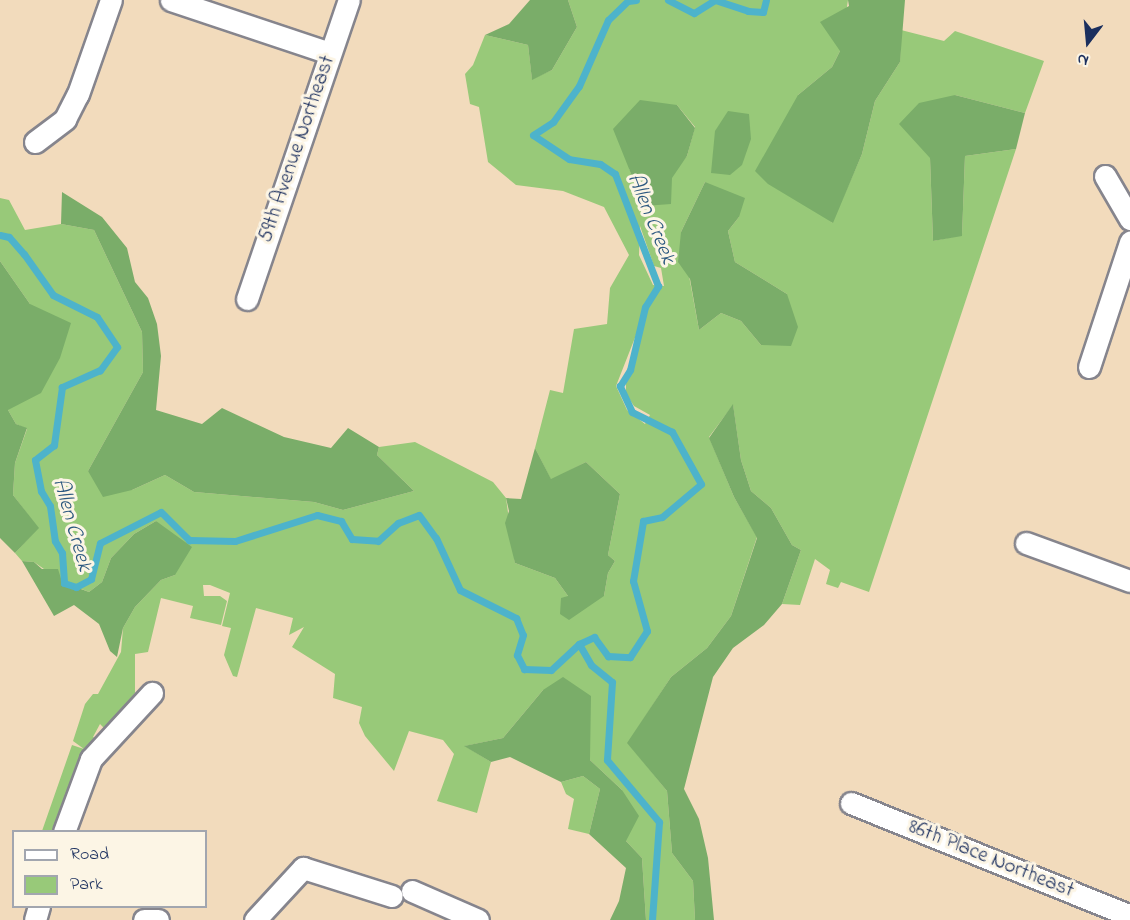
<!DOCTYPE html>
<style>
body{margin:0}
#map{position:relative;width:1130px;height:920px;overflow:hidden;background:#f2dbbc;font-family:"Indie Flower",sans-serif}
div>[style]{position:absolute}
.green>*{inset:0;background:#98c979}
.forest>*{inset:0;background:#7aad69}
.stream>*{height:7px;margin:-3.5px;padding:0 3.5px;transform-origin:3.5px;border-radius:3.5px;background:#4db3cb}
.roads{filter:drop-shadow(2px 0 #86858d) drop-shadow(-2px 0 #86858d) drop-shadow(0 2px #86858d) drop-shadow(0 -2px #86858d)}
.minor>*{height:21px;margin:-10.5px;padding:0 10.5px;transform-origin:10.5px;border-radius:10.5px;background:#fff}
span{translate:-50% -50%;white-space:nowrap;text-align:center;line-height:1.15;-webkit-text-stroke:6px #fcf5e5;paint-order:stroke}
.street-label{font-size:21px;color:#1b2f5e}
.water-label{font-size:22px;color:#2a577f;font-style:italic}
.legend{position:absolute;left:12px;top:830px;width:195px;height:78px;box-sizing:border-box;background:#fcf5e5;border:2px solid #a2a6af;margin:0;padding:8px 10px;list-style:none;font-size:18px;color:#1b2f5e}
.legend li{display:flex;align-items:center;gap:12px;height:30px}
.legend b{width:30px;border:2px solid #a2a6af}
.north{position:absolute;left:1058px;top:12px;width:60px;height:60px;-webkit-text-stroke:4px #fcf5e5;paint-order:stroke;rotate:196deg;font-size:16px;font-weight:700;line-height:24px;text-align:center;color:#1b2f5e}
.north::after{content:'';display:block;margin:auto;width:21px;height:27px;background:#1b2f5e;clip-path:polygon(50% 0,100% 100%,50% 72%,0 100%)}
</style>
<div id="map">
<div class="green">
<div style="clip-path:polygon(evenodd,568px 0,848px 0,840px 51px,832px 67px,798px 95px,832px 223px,862px 154px,875px 101px,900px 62px,901px 30px,944px 41px,955px 31px,1044px 61px,1025px 113px,955px 95px,930px 158px,933px 241px,962px 235px,965px 156px,1016px 149px,869px 592px,841px 582px,838px 588px,826px 584px,830px 570px,815px 559px,800px 605px,782px 604px,801px 550px,792px 545px,771px 508px,751px 491px,741px 460px,733px 405px,709px 437px,734px 497px,757px 537px,731px 616px,707px 648px,671px 677px,628px 743px,667px 791px,672px 853px,693px 881px,695px 920px,646px 920px,642px 858px,626px 841px,622px 790px,590px 760px,543px 690px,503px 738px,465px 746px,491px 762px,477px 813px,437px 801px,454px 754px,443px 740px,409px 731px,394px 771px,365px 736px,359px 723px,362px 707px,333px 698px,335px 674px,292px 647px,304px 627px,289px 635px,293px 618px,256px 608px,237px 677px,233px 676px,224px 655px,231px 628px,222px 626px,230px 593px,210px 585px,203px 585px,204px 596px,220px 596px,227px 601px,221px 625px,190px 618px,193px 606px,161px 598px,148px 652px,135px 654px,135px 693px,105px 729px,100px 724px,93px 737px,97px 739px,87px 752px,82px 752px,53px 831px,42px 831px,72px 745px,84px 749px,73px 741px,85px 704px,93px 694px,98px 694px,121px 652px,123px 628px,135px 607px,161px 580px,175px 575px,156px 521px,134px 534px,111px 558px,102px 582px,89px 592px,61px 581px,34px 562px,22px 561px,15px 553px,38px 528px,13px 495px,15px 463px,27px 429px,16px 424px,8px 410px,30px 304px,0 261px,0 198px,9px 200px,25px 230px,61px 224px,94px 230px,142px 332px,143px 372px,88px 471px,132px 490px,165px 475px,194px 492px,314px 502px,343px 510px,414px 491px,377px 455px,379px 447px,415px 442px,493px 482px,506px 498px,515px 563px,555px 578px,568px 596px,604px 596px,608px 573px,615px 561px,608px 555px,620px 494px,586px 462px,551px 480px,535px 448px,550px 390px,563px 393px,574px 329px,607px 324px,610px 288px,629px 255px,604px 207px,563px 191px,516px 185px,488px 162px,479px 107px,470px 104px,465px 74px,473px 65px,485px 35px,528px 45px,532px 79px,552px 70px,577px 27px,568px 0,677px 105px,695px 127px,687px 156px,644px 206px,629px 168px,677px 105px,568px 0,705px 182px,739px 217px,728px 231px,735px 262px,787px 294px,761px 345px,741px 321px,721px 313px,699px 330px,681px 232px,705px 182px,568px 0,640px 226px,654px 266px,661px 268px,664px 286px,653px 285px,639px 255px,640px 226px,568px 0,638px 330px,642px 335px,626px 380px,626px 394px,634px 406px,650px 415px,645px 424px,627px 410px,616px 386px,638px 330px)"></div>
<div style="clip-path:polygon(583px 776px,600px 789px,589px 834px,568px 829px,574px 799px,566px 794px,561px 782px)"></div>
</div>
<div class="forest">
<div style="clip-path:polygon(530px 0,568px 0,577px 27px,552px 70px,532px 80px,528px 45px,485px 35px,509px 24px)"></div>
<div style="clip-path:polygon(848px 0,905px 0,900px 62px,875px 101px,862px 154px,833px 223px,768px 184px,755px 171px,798px 95px,832px 67px,840px 51px,820px 22px,849px 6px)"></div>
<div style="clip-path:polygon(955px 95px,1025px 113px,1016px 149px,965px 156px,962px 236px,933px 241px,930px 158px,899px 124px,919px 103px)"></div>
<div style="clip-path:polygon(640px 100px,677px 105px,695px 128px,687px 156px,672px 178px,671px 204px,644px 206px,613px 129px)"></div>
<div style="clip-path:polygon(728px 111px,749px 114px,751px 139px,742px 165px,730px 175px,711px 173px,715px 131px)"></div>
<div style="clip-path:polygon(705px 182px,745px 198px,739px 217px,728px 231px,735px 262px,787px 294px,798px 327px,791px 346px,761px 345px,741px 321px,721px 313px,699px 330px,690px 279px,678px 262px,681px 232px)"></div>
<div style="clip-path:polygon(62px 192px,102px 217px,127px 248px,135px 282px,148px 298px,157px 324px,161px 356px,156px 410px,202px 424px,222px 408px,284px 437px,331px 448px,348px 428px,379px 447px,377px 455px,414px 491px,343px 510px,314px 502px,194px 492px,165px 475px,132px 490px,103px 497px,88px 471px,143px 372px,142px 332px,94px 230px,61px 224px)"></div>
<div style="clip-path:polygon(0 261px,30px 304px,71px 323px,60px 358px,41px 393px,8px 410px,16px 424px,27px 428px,15px 463px,13px 495px,39px 528px,15px 553px,0 538px)"></div>
<div style="clip-path:polygon(733px 404px,741px 460px,751px 491px,771px 508px,792px 545px,801px 550px,782px 604px,764px 625px,733px 648px,713px 677px,684px 789px,699px 819px,708px 858px,714px 920px,695px 920px,693px 881px,672px 853px,667px 791px,627px 743px,671px 677px,707px 648px,731px 616px,757px 538px,734px 497px,709px 438px)"></div>
<div style="clip-path:polygon(535px 448px,551px 479px,586px 462px,620px 494px,608px 555px,615px 561px,608px 573px,604px 596px,569px 620px,560px 614px,561px 598px,568px 596px,555px 578px,515px 563px,505px 523px,509px 511px,506px 498px,521px 499px)"></div>
<div style="clip-path:polygon(156px 521px,192px 547px,175px 575px,161px 580px,135px 607px,123px 628px,117px 657px,110px 651px,99px 624px,74px 605px,54px 616px,22px 561px,34px 562px,42px 569px,58px 569px,62px 582px,89px 592px,102px 582px,111px 558px,134px 534px)"></div>
<div style="clip-path:polygon(563px 677px,591px 696px,590px 760px,622px 790px,639px 816px,626px 841px,642px 858px,646px 920px,610px 920px,619px 901px,626px 868px,589px 834px,600px 789px,583px 776px,561px 782px,510px 757px,491px 762px,464px 746px,503px 738px,543px 690px)"></div>
</div>
<div class="stream">
<div style="left:668px;top:0;width:29px;rotate:27deg"></div>
<div style="left:694px;top:13px;width:25px;rotate:-32deg"></div>
<div style="left:715px;top:0;width:35px;rotate:18deg"></div>
<div style="left:748px;top:11px;width:15px;rotate:4deg"></div>
<div style="left:763px;top:12px;width:12px;rotate:-76deg"></div>
<div style="left:0;top:235px;width:9px;rotate:13deg"></div>
<div style="left:9px;top:237px;width:23px;rotate:49deg"></div>
<div style="left:24px;top:254px;width:50px;rotate:54.7deg"></div>
<div style="left:53px;top:295px;width:49px;rotate:26.6deg"></div>
<div style="left:97px;top:317px;width:36px;rotate:56deg"></div>
<div style="left:117px;top:347px;width:29px;rotate:126deg"></div>
<div style="left:100px;top:370px;width:42px;rotate:155.9deg"></div>
<div style="left:62px;top:387px;width:59px;rotate:97.9deg"></div>
<div style="left:54px;top:445px;width:24px;rotate:142deg"></div>
<div style="left:35px;top:460px;width:32px;rotate:79deg"></div>
<div style="left:41px;top:491px;width:17px;rotate:59deg"></div>
<div style="left:50px;top:506px;width:35px;rotate:82deg"></div>
<div style="left:55px;top:541px;width:14px;rotate:60deg"></div>
<div style="left:62px;top:553px;width:30px;rotate:86deg"></div>
<div style="left:64px;top:583px;width:13px;rotate:18deg"></div>
<div style="left:76px;top:587px;width:17px;rotate:-28deg"></div>
<div style="left:91px;top:579px;width:37px;rotate:-76deg"></div>
<div style="left:100px;top:543px;width:68px;rotate:-26.9deg"></div>
<div style="left:161px;top:512px;width:40px;rotate:45deg"></div>
<div style="left:189px;top:540px;width:46px;rotate:1.2deg"></div>
<div style="left:235px;top:541px;width:86px;rotate:-17.6deg"></div>
<div style="left:317px;top:515px;width:25px;rotate:14deg"></div>
<div style="left:341px;top:521px;width:21px;rotate:59deg"></div>
<div style="left:352px;top:539px;width:26px;rotate:4deg"></div>
<div style="left:378px;top:541px;width:27px;rotate:-42deg"></div>
<div style="left:398px;top:523px;width:22px;rotate:-21deg"></div>
<div style="left:419px;top:515px;width:29px;rotate:54deg"></div>
<div style="left:436px;top:538px;width:57px;rotate:65.2deg"></div>
<div style="left:460px;top:590px;width:63px;rotate:26.6deg"></div>
<div style="left:516px;top:618px;width:18px;rotate:68deg"></div>
<div style="left:523px;top:635px;width:21px;rotate:107deg"></div>
<div style="left:517px;top:655px;width:16px;rotate:63deg"></div>
<div style="left:524px;top:669px;width:27px;rotate:2deg"></div>
<div style="left:551px;top:670px;width:38px;rotate:-43deg"></div>
<div style="left:579px;top:644px;width:17px;rotate:-25deg"></div>
<div style="left:594px;top:637px;width:24px;rotate:54deg"></div>
<div style="left:608px;top:656px;width:22px;rotate:3deg"></div>
<div style="left:630px;top:657px;width:31px;rotate:-57deg"></div>
<div style="left:647px;top:631px;width:52px;rotate:-105.6deg"></div>
<div style="left:633px;top:581px;width:61px;rotate:-80.5deg"></div>
<div style="left:643px;top:521px;width:19px;rotate:-12deg"></div>
<div style="left:662px;top:517px;width:51px;rotate:-40.2deg"></div>
<div style="left:701px;top:484px;width:60px;rotate:-119.1deg"></div>
<div style="left:672px;top:432px;width:45px;rotate:-153.4deg"></div>
<div style="left:632px;top:412px;width:29px;rotate:-115deg"></div>
<div style="left:620px;top:386px;width:19px;rotate:-58deg"></div>
<div style="left:630px;top:370px;width:65px;rotate:-76.6deg"></div>
<div style="left:645px;top:307px;width:25px;rotate:-58deg"></div>
<div style="left:658px;top:286px;width:120px;rotate:-111deg"></div>
<div style="left:615px;top:174px;width:18px;rotate:-146deg"></div>
<div style="left:600px;top:164px;width:31px;rotate:-171deg"></div>
<div style="left:569px;top:159px;width:43px;rotate:-146.3deg"></div>
<div style="left:533px;top:135px;width:24px;rotate:-33deg"></div>
<div style="left:553px;top:122px;width:44px;rotate:-54.2deg"></div>
<div style="left:579px;top:86px;width:72px;rotate:-66.3deg"></div>
<div style="left:608px;top:20px;width:28px;rotate:-44deg"></div>
<div style="left:628px;top:1px;width:8px;rotate:-7deg"></div>
<div style="left:579px;top:644px;width:24px;rotate:60deg"></div>
<div style="left:591px;top:665px;width:27px;rotate:39deg"></div>
<div style="left:612px;top:682px;width:78px;rotate:93.7deg"></div>
<div style="left:607px;top:760px;width:81px;rotate:50deg"></div>
<div style="left:659px;top:822px;width:98px;rotate:94.1deg"></div>
</div>
<div class="roads">
<div class="minor">
<div style="left:171px;top:0;width:167px;rotate:18.5deg"></div>
<div style="left:35px;top:142px;width:38px;rotate:-37deg"></div>
<div style="left:65px;top:119px;width:28px;rotate:-63deg"></div>
<div style="left:78px;top:94px;width:100px;rotate:-70.7deg"></div>
<div style="left:1105px;top:176px;width:50px;rotate:59.8deg"></div>
<div style="left:247px;top:299px;width:316px;rotate:-71.2deg"></div>
<div style="left:1089px;top:367px;width:132px;rotate:-71.8deg"></div>
<div style="left:1026px;top:543px;width:111px;rotate:20.1deg"></div>
<div style="left:851px;top:803px;width:301px;rotate:22deg"></div>
<div style="left:64px;top:832px;width:78px;rotate:-69.7deg"></div>
<div style="left:91px;top:759px;width:90px;rotate:-47.3deg"></div>
<div style="left:412px;top:891px;width:72px;rotate:23.7deg"></div>
<div style="left:35px;top:920px;width:15px;rotate:-74deg"></div>
<div style="left:144px;top:920px;width:14px"></div>
<div style="left:255px;top:920px;width:71px;rotate:-47.3deg"></div>
<div style="left:303px;top:868px;width:93px;rotate:17.5deg"></div>
</div>
</div>
<div class="street-label">
<span style="left:297px;top:149px;rotate:-71deg">59th Avenue Northeast</span>
<span style="left:991px;top:859px;rotate:22deg">86th Place Northeast</span>
</div>
<div class="water-label">
<span style="left:650px;top:219px;rotate:68deg">Allen Creek</span>
<span style="left:71px;top:525px;rotate:74deg">Allen Creek</span>
</div>
<ul class="legend">
<li><b style="height:8px;background:#fff"></b>Road</li>
<li><b style="height:16px;background:#98c979"></b>Park</li>
</ul>
<div class="north">N</div>
</div>
